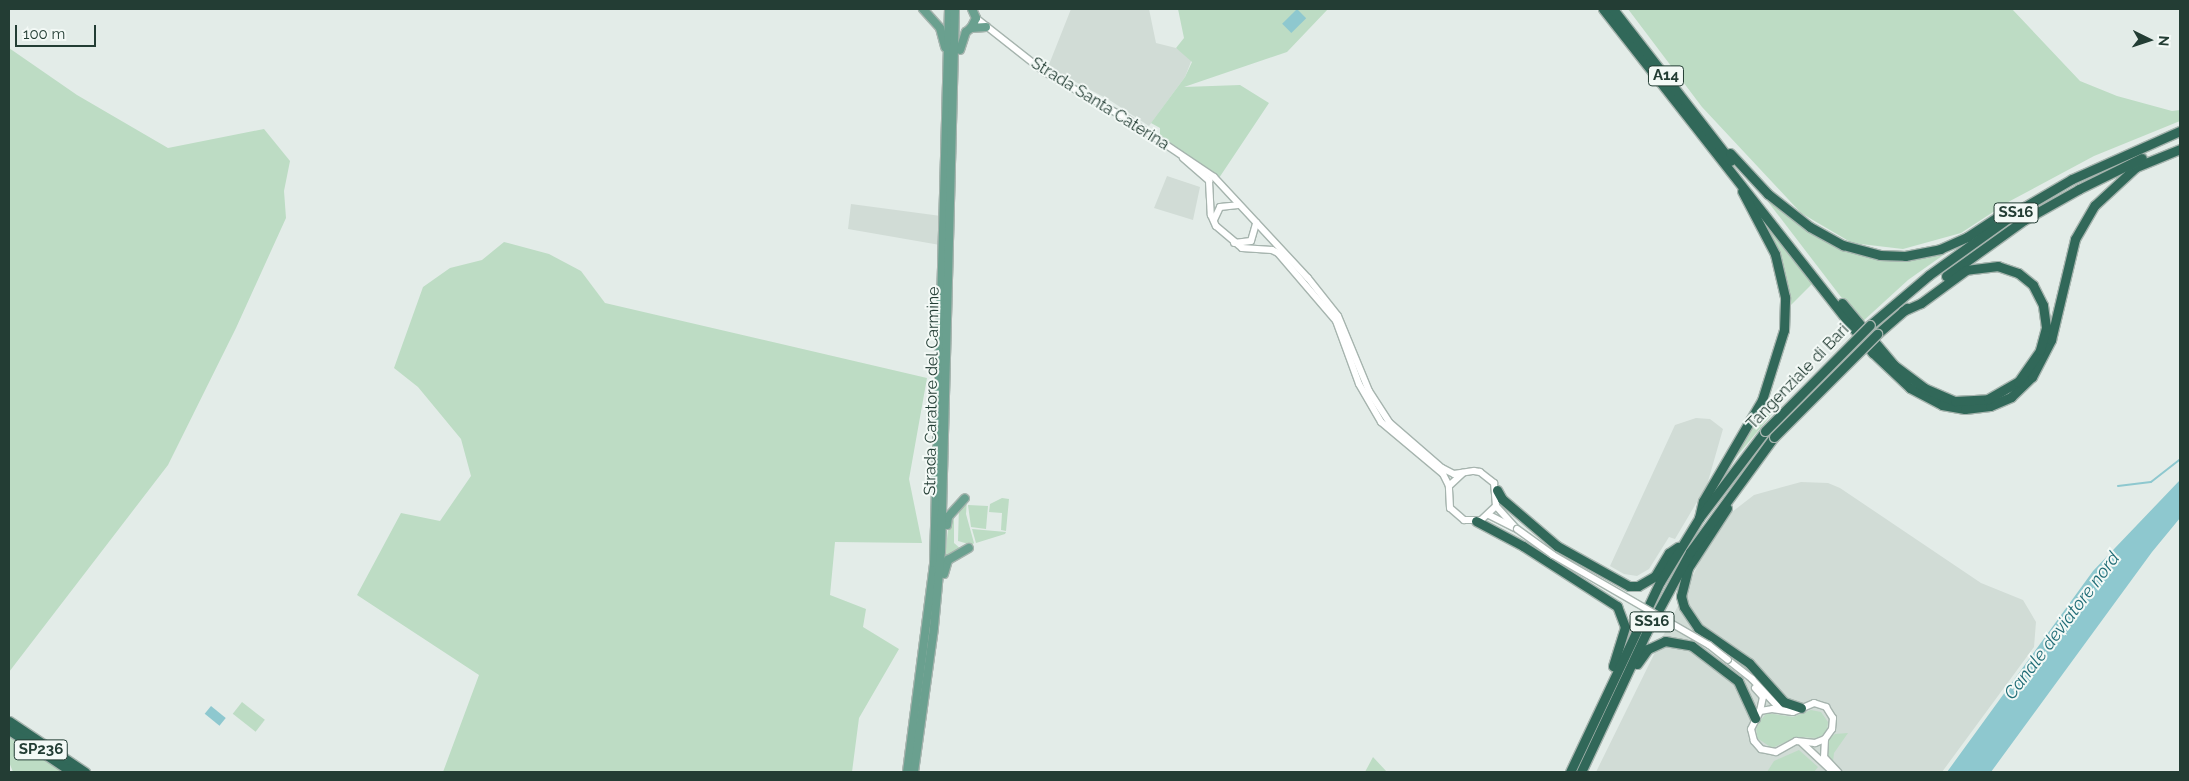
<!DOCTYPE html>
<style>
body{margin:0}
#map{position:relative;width:2189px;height:781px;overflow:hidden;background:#e3ece8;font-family:Raleway,sans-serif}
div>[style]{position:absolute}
.built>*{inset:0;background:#d1dcd6}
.green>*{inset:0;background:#bddcc4;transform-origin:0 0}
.water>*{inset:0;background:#8ec8cf;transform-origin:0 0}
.stream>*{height:2px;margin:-1px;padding:0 1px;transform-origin:1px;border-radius:1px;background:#8ec8cf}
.roads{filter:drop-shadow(1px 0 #a6b4ae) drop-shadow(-1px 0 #a6b4ae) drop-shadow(0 1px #a6b4ae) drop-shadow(0 -1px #a6b4ae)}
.minor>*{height:6px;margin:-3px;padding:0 3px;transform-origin:3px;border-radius:3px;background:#fff}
.major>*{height:8px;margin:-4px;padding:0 4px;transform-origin:4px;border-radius:4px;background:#6aa08f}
.highway>*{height:9px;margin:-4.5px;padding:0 4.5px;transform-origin:4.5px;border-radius:4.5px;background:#316859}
.bridges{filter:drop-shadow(1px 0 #a6b4ae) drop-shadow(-1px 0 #a6b4ae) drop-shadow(0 1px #a6b4ae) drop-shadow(0 -1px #a6b4ae)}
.minor-bridge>*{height:6px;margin:-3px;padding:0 3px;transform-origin:3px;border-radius:3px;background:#fff}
.highway-bridge>*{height:9px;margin:-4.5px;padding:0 4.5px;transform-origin:4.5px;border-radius:4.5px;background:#316859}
span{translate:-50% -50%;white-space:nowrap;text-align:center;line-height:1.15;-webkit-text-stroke:4px #f3f9f6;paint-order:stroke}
.shield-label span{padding:1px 4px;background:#f3f9f6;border:1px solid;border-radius:4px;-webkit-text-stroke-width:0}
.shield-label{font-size:15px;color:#233d34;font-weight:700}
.street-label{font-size:16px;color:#233d34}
.water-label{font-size:18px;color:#206c76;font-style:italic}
.frame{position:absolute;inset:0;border:10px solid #233d34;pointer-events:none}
.north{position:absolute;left:2124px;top:15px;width:50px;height:50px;-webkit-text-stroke:4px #f3f9f6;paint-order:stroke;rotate:94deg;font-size:14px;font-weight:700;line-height:20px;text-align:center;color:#233d34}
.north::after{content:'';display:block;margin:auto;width:18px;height:22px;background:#233d34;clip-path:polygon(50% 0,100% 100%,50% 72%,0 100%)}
.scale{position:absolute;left:15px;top:25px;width:81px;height:22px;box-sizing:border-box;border:2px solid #233d34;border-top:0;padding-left:6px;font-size:15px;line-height:18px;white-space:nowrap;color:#233d34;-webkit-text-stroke:4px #f3f9f6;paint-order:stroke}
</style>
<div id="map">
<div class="built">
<div style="clip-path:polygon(1071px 9px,1149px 9px,1156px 43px,1176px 48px,1192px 59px,1185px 77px,1149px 126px,1111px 101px,1048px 67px)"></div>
<div style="clip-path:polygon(1167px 176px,1200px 187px,1193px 220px,1154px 208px)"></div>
<div style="clip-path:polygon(851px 204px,941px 216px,940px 245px,848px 229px)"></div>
<div style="clip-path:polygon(1696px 418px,1710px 419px,1723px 429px,1707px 485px,1675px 539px,1669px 537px,1649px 569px,1637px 576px,1624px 574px,1610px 566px,1675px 425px)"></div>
<div style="clip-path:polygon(1801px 482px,1828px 483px,1840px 488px,1981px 583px,2023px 600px,2036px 622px,2034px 647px,1942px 772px,1596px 772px,1700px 561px,1732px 512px,1754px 495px)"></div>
</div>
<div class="green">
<div style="clip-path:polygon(1178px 9px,1328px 9px,1287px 52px,1184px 87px,1240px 85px,1269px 103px,1219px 178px,1160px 135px,1160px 128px,1151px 123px,1185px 77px,1192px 62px,1176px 48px,1184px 38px)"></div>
<div style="clip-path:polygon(1628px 9px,2012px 9px,2080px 81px,2117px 96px,2172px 111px,2180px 110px,2180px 121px,2094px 156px,2010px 201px,1961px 233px,1903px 249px,1852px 243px,1801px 213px,1702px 107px)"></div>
<div style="clip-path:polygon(9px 48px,77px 95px,168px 148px,264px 129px,290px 161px,284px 191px,286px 218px,236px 328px,168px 465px,9px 672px)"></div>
<div style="clip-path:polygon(1762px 194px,1870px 256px,1949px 251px,1908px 280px,1861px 323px)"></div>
<div style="clip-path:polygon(1764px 216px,1814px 282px,1788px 308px,1782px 266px,1761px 218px)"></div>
<div style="clip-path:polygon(504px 242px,549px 254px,581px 271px,605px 303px,927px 378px,909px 479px,922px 543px,835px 542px,830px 595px,866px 609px,863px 627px,899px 649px,859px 718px,852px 772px,443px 772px,479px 675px,357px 595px,401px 513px,440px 521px,471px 476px,461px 439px,418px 387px,394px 368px,423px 287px,450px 268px,482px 260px)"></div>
<div style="clip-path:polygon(1760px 412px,1772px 414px,1733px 461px,1732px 460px)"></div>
<div style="clip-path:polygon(1002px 498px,1009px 499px,1006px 531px,1001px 530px,1002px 513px,989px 512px,990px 504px)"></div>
<div style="clip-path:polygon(967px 500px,966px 514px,974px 543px,972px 545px,958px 541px,959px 506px)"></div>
<div style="clip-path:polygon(968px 505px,988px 506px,986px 529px,971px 527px)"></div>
<div style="clip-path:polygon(954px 515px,954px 543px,961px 549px,945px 558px,949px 520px)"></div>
<div style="clip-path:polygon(972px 529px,1006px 532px,1005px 534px,976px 543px)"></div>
<div style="left:242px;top:702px;width:29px;height:15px;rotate:38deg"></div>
<div style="clip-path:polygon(1811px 710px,1821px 712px,1828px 722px,1827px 731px,1819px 738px,1797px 737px,1772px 748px,1757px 738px,1756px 725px,1767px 713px,1793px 717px)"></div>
<div style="clip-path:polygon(1848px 733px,1834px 753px,1833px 762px,1827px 755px,1827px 741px,1835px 734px)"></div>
<div style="clip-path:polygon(9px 737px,50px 762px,63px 772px,13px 772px,9px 762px)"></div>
<div style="clip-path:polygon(1799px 750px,1818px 767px,1814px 772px,1767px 772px,1774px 761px)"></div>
<div style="clip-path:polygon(1373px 757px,1387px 772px,1388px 772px,1365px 772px)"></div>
</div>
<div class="water">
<div style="left:1297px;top:9px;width:13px;height:21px;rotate:45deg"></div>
<div style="clip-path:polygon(2180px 480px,2180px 518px,2152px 552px,1991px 772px,1947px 772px,2093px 571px)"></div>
<div style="left:211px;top:706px;width:19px;height:10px;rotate:39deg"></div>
</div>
<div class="stream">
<div style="left:2118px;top:486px;width:33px;rotate:-7deg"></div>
<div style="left:2151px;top:482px;width:37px;rotate:-38deg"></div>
</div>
<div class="roads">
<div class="minor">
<div style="left:976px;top:18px;width:89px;rotate:38.2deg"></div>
<div style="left:1046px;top:73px;width:95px;rotate:29.5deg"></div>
<div style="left:1129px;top:120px;width:102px;rotate:33.8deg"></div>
<div style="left:1214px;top:177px;width:138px;rotate:47.1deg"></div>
<div style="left:1308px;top:278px;width:48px;rotate:51.7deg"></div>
<div style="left:1338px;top:316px;width:81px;rotate:67.5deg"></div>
<div style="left:1369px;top:391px;width:38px;rotate:57deg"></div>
<div style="left:1390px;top:423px;width:69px;rotate:40.9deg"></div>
<div style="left:1442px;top:468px;width:13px;rotate:27deg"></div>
<div style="left:1454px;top:474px;width:20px;rotate:-9deg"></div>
<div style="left:1474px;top:471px;width:6px;rotate:9deg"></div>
<div style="left:1480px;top:472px;width:18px;rotate:38deg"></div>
<div style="left:1494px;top:483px;width:23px;rotate:85deg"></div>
<div style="left:1496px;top:506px;width:21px;rotate:137deg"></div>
<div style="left:1481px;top:520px;width:17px;rotate:180deg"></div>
<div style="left:1464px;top:520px;width:18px;rotate:-139deg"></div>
<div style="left:1450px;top:508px;width:22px;rotate:-93deg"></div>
<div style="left:1449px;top:486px;width:19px;rotate:-43deg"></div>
<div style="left:1183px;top:158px;width:35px;rotate:41deg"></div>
<div style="left:1209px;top:181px;width:34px;rotate:87deg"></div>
<div style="left:1211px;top:215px;width:12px;rotate:66deg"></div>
<div style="left:1216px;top:226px;width:34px;rotate:40deg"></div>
<div style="left:1242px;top:248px;width:30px;rotate:4deg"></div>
<div style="left:1272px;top:250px;width:7px;rotate:27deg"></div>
<div style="left:1278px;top:253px;width:89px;rotate:49.5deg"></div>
<div style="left:1336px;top:321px;width:67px;rotate:69.9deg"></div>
<div style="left:1359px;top:384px;width:44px;rotate:59.9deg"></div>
<div style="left:1381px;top:422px;width:81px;rotate:40deg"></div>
<div style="left:1443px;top:474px;width:13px;rotate:63deg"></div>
<div style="left:1214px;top:220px;width:14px;rotate:-65deg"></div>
<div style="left:1220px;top:207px;width:18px;rotate:-6deg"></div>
<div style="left:1234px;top:243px;width:17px;rotate:-7deg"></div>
<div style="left:1251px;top:241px;width:19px;rotate:-74deg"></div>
<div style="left:1496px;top:506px;width:31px;rotate:48deg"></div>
<div style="left:1489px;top:515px;width:29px;rotate:27deg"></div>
<div style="left:1728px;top:660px;width:31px;rotate:38deg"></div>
<div style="left:1752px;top:679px;width:41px;rotate:47deg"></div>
<div style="left:1755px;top:688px;width:12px;rotate:48deg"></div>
<div style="left:1763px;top:697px;width:14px;rotate:102deg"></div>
<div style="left:1814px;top:703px;width:13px;rotate:18deg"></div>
<div style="left:1826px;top:707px;width:13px;rotate:58deg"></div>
<div style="left:1833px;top:718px;width:11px;rotate:95deg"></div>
<div style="left:1832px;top:729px;width:12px;rotate:125deg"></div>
<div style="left:1825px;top:739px;width:11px;rotate:158deg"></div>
<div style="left:1815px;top:743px;width:19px;rotate:-174deg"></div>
<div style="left:1796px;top:741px;width:23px;rotate:151deg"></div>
<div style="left:1776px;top:752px;width:15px;rotate:-169deg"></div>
<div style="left:1761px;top:749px;width:11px;rotate:-131deg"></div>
<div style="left:1754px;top:741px;width:12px;rotate:-104deg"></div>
<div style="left:1751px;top:729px;width:20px;rotate:-63deg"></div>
<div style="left:1760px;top:711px;width:12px;rotate:-9deg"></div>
<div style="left:1772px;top:709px;width:21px;rotate:8deg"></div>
<div style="left:1793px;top:712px;width:23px;rotate:-23deg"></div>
<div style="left:1825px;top:739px;width:18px;rotate:93deg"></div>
<div style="left:1824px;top:757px;width:21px;rotate:47deg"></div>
<div style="left:1802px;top:743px;width:42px;rotate:43.1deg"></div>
</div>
<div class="major">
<div style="left:923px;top:9px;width:25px;rotate:48deg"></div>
<div style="left:940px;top:28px;width:20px;rotate:75deg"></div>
<div style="left:971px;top:28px;width:11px;rotate:-63deg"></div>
<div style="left:976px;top:18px;width:10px;rotate:-114deg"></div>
<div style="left:960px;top:50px;width:19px;rotate:-72deg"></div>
<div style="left:966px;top:32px;width:6px;rotate:-39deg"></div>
<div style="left:971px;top:28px;width:15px;rotate:-4deg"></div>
<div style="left:947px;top:525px;width:8px;rotate:-83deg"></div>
<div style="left:948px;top:517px;width:25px;rotate:-48deg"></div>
<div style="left:944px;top:574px;width:15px;rotate:-74deg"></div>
<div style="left:948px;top:560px;width:24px;rotate:-30deg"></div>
<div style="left:907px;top:772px;width:211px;rotate:-82.6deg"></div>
<div style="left:934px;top:563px;width:554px;rotate:-88.45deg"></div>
<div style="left:914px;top:772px;width:146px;rotate:-82.1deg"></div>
<div style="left:934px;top:627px;width:76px;rotate:-84.7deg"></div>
<div style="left:941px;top:551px;width:542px;rotate:-88.52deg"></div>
</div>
<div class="highway">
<div style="left:1603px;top:9px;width:437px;rotate:51.9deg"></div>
<div style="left:1873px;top:353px;width:51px;rotate:43.4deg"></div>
<div style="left:1910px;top:388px;width:36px;rotate:28deg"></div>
<div style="left:1942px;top:405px;width:23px;rotate:10deg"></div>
<div style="left:1965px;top:409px;width:25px;rotate:-7deg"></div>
<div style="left:1990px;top:406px;width:23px;rotate:-23deg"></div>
<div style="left:2011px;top:397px;width:29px;rotate:-44deg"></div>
<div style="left:2032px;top:377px;width:42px;rotate:-62.8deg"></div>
<div style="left:2051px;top:340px;width:104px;rotate:-76.6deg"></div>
<div style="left:2075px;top:239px;width:39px;rotate:-60deg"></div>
<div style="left:2095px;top:205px;width:56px;rotate:-42.8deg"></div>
<div style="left:2136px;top:167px;width:48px;rotate:-22.2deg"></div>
<div style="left:1613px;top:9px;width:192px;rotate:52.2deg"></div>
<div style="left:1730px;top:153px;width:56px;rotate:47.2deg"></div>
<div style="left:1768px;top:194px;width:53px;rotate:38.2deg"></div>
<div style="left:1810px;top:227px;width:38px;rotate:29deg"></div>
<div style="left:1843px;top:245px;width:38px;rotate:15deg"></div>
<div style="left:1880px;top:255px;width:25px;rotate:2deg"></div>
<div style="left:1905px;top:256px;width:36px;rotate:-11deg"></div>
<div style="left:1940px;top:249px;width:30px;rotate:-24deg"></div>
<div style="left:1967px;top:237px;width:45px;rotate:-33.3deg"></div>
<div style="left:2005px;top:212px;width:11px;rotate:-10deg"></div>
<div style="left:1946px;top:276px;width:96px;rotate:-35.7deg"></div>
<div style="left:2024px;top:220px;width:63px;rotate:-29.4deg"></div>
<div style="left:2079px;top:189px;width:70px;rotate:-26.2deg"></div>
<div style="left:1842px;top:303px;width:81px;rotate:50deg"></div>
<div style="left:1894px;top:365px;width:38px;rotate:37deg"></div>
<div style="left:1924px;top:388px;width:34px;rotate:23deg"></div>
<div style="left:1955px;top:401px;width:33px;rotate:-3deg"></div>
<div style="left:1988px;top:399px;width:34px;rotate:-30deg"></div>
<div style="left:2018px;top:382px;width:39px;rotate:-55deg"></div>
<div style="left:2040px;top:350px;width:24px;rotate:-75deg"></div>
<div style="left:2046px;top:327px;width:22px;rotate:-98deg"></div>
<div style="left:2043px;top:305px;width:22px;rotate:-117deg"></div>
<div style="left:2033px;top:285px;width:19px;rotate:-141deg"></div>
<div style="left:2018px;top:273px;width:21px;rotate:-161deg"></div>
<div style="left:1998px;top:266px;width:32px;rotate:173deg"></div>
<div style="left:1966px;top:270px;width:56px;rotate:143.7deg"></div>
<div style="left:1921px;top:303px;width:20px;rotate:156deg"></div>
<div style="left:1870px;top:325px;width:77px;rotate:-40.3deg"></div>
<div style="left:1929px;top:275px;width:113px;rotate:-35.7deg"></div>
<div style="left:2021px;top:209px;width:59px;rotate:-30.5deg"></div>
<div style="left:2072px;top:179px;width:118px;rotate:-24deg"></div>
<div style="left:1877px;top:334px;width:40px;rotate:-41deg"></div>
<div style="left:1497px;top:490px;width:10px;rotate:61deg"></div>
<div style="left:1502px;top:499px;width:72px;rotate:40.5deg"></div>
<div style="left:1557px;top:546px;width:82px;rotate:29.1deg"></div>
<div style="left:1629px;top:586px;width:9px"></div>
<div style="left:1638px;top:586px;width:20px;rotate:-30deg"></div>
<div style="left:1655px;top:576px;width:27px;rotate:-59deg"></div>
<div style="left:1669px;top:553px;width:11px;rotate:-34deg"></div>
<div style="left:1727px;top:508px;width:72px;rotate:123deg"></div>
<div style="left:1688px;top:568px;width:29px;rotate:104deg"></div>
<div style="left:1681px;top:596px;width:11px;rotate:75deg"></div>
<div style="left:1684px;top:607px;width:25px;rotate:56deg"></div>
<div style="left:1698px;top:628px;width:62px;rotate:34.5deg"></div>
<div style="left:1749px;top:663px;width:52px;rotate:48.1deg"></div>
<div style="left:1784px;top:702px;width:18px;rotate:19deg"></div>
<div style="left:1699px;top:518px;width:17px;rotate:-77deg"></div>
<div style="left:1703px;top:501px;width:117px;rotate:-59.7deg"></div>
<div style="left:1762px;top:400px;width:73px;rotate:-72.6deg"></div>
<div style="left:1784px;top:330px;width:33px;rotate:-88deg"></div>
<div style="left:1785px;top:297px;width:44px;rotate:-103.1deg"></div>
<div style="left:1775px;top:254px;width:71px;rotate:-117.6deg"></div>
<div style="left:1476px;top:521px;width:53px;rotate:28deg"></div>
<div style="left:1523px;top:546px;width:112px;rotate:32.6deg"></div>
<div style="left:1617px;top:606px;width:22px;rotate:69deg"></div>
<div style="left:1625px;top:627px;width:41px;rotate:107.1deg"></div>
<div style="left:1637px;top:664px;width:19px;rotate:-54deg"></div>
<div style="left:1648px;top:649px;width:19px;rotate:-25deg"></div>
<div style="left:1665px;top:641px;width:27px;rotate:10deg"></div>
<div style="left:1692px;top:646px;width:58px;rotate:37.3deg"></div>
<div style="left:1738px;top:681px;width:41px;rotate:65.3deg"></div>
<div style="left:9px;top:721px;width:92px;rotate:33.9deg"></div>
<div style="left:9px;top:730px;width:76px;rotate:33.7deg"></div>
<div style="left:1570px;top:772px;width:210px;rotate:-64.7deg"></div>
<div style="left:1660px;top:582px;width:75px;rotate:-58.6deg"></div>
<div style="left:1699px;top:518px;width:109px;rotate:-52.8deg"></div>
<div style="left:1581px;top:772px;width:153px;rotate:-64.9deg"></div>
<div style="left:1646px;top:633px;width:92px;rotate:-61.5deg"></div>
<div style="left:1690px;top:552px;width:142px;rotate:-53.9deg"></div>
</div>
</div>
<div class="bridges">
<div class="minor-bridge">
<div style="left:1517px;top:529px;width:44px;rotate:35.8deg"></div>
<div style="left:1553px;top:555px;width:180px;rotate:30deg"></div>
<div style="left:1709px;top:645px;width:24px;rotate:38deg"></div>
</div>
<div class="highway-bridge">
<div style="left:1765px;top:431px;width:149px;rotate:-45.3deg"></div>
<div style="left:1774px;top:437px;width:146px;rotate:-45deg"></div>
</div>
</div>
<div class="shield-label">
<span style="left:1666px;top:76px">A14</span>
<span style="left:2016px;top:213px">SS16</span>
<span style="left:1652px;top:622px">SS16</span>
<span style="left:41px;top:750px">SP236</span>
</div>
<div class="street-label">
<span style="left:1100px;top:104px;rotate:32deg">Strada Santa Caterina</span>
<span style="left:1798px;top:377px;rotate:-46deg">Tangenziale di Bari</span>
<span style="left:932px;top:391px;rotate:-89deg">Strada Caratore del Carmine</span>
</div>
<div class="water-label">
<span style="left:2062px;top:626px;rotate:-53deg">Canale deviatore nord</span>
</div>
<div class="frame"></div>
<div class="north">N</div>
<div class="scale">100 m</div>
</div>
